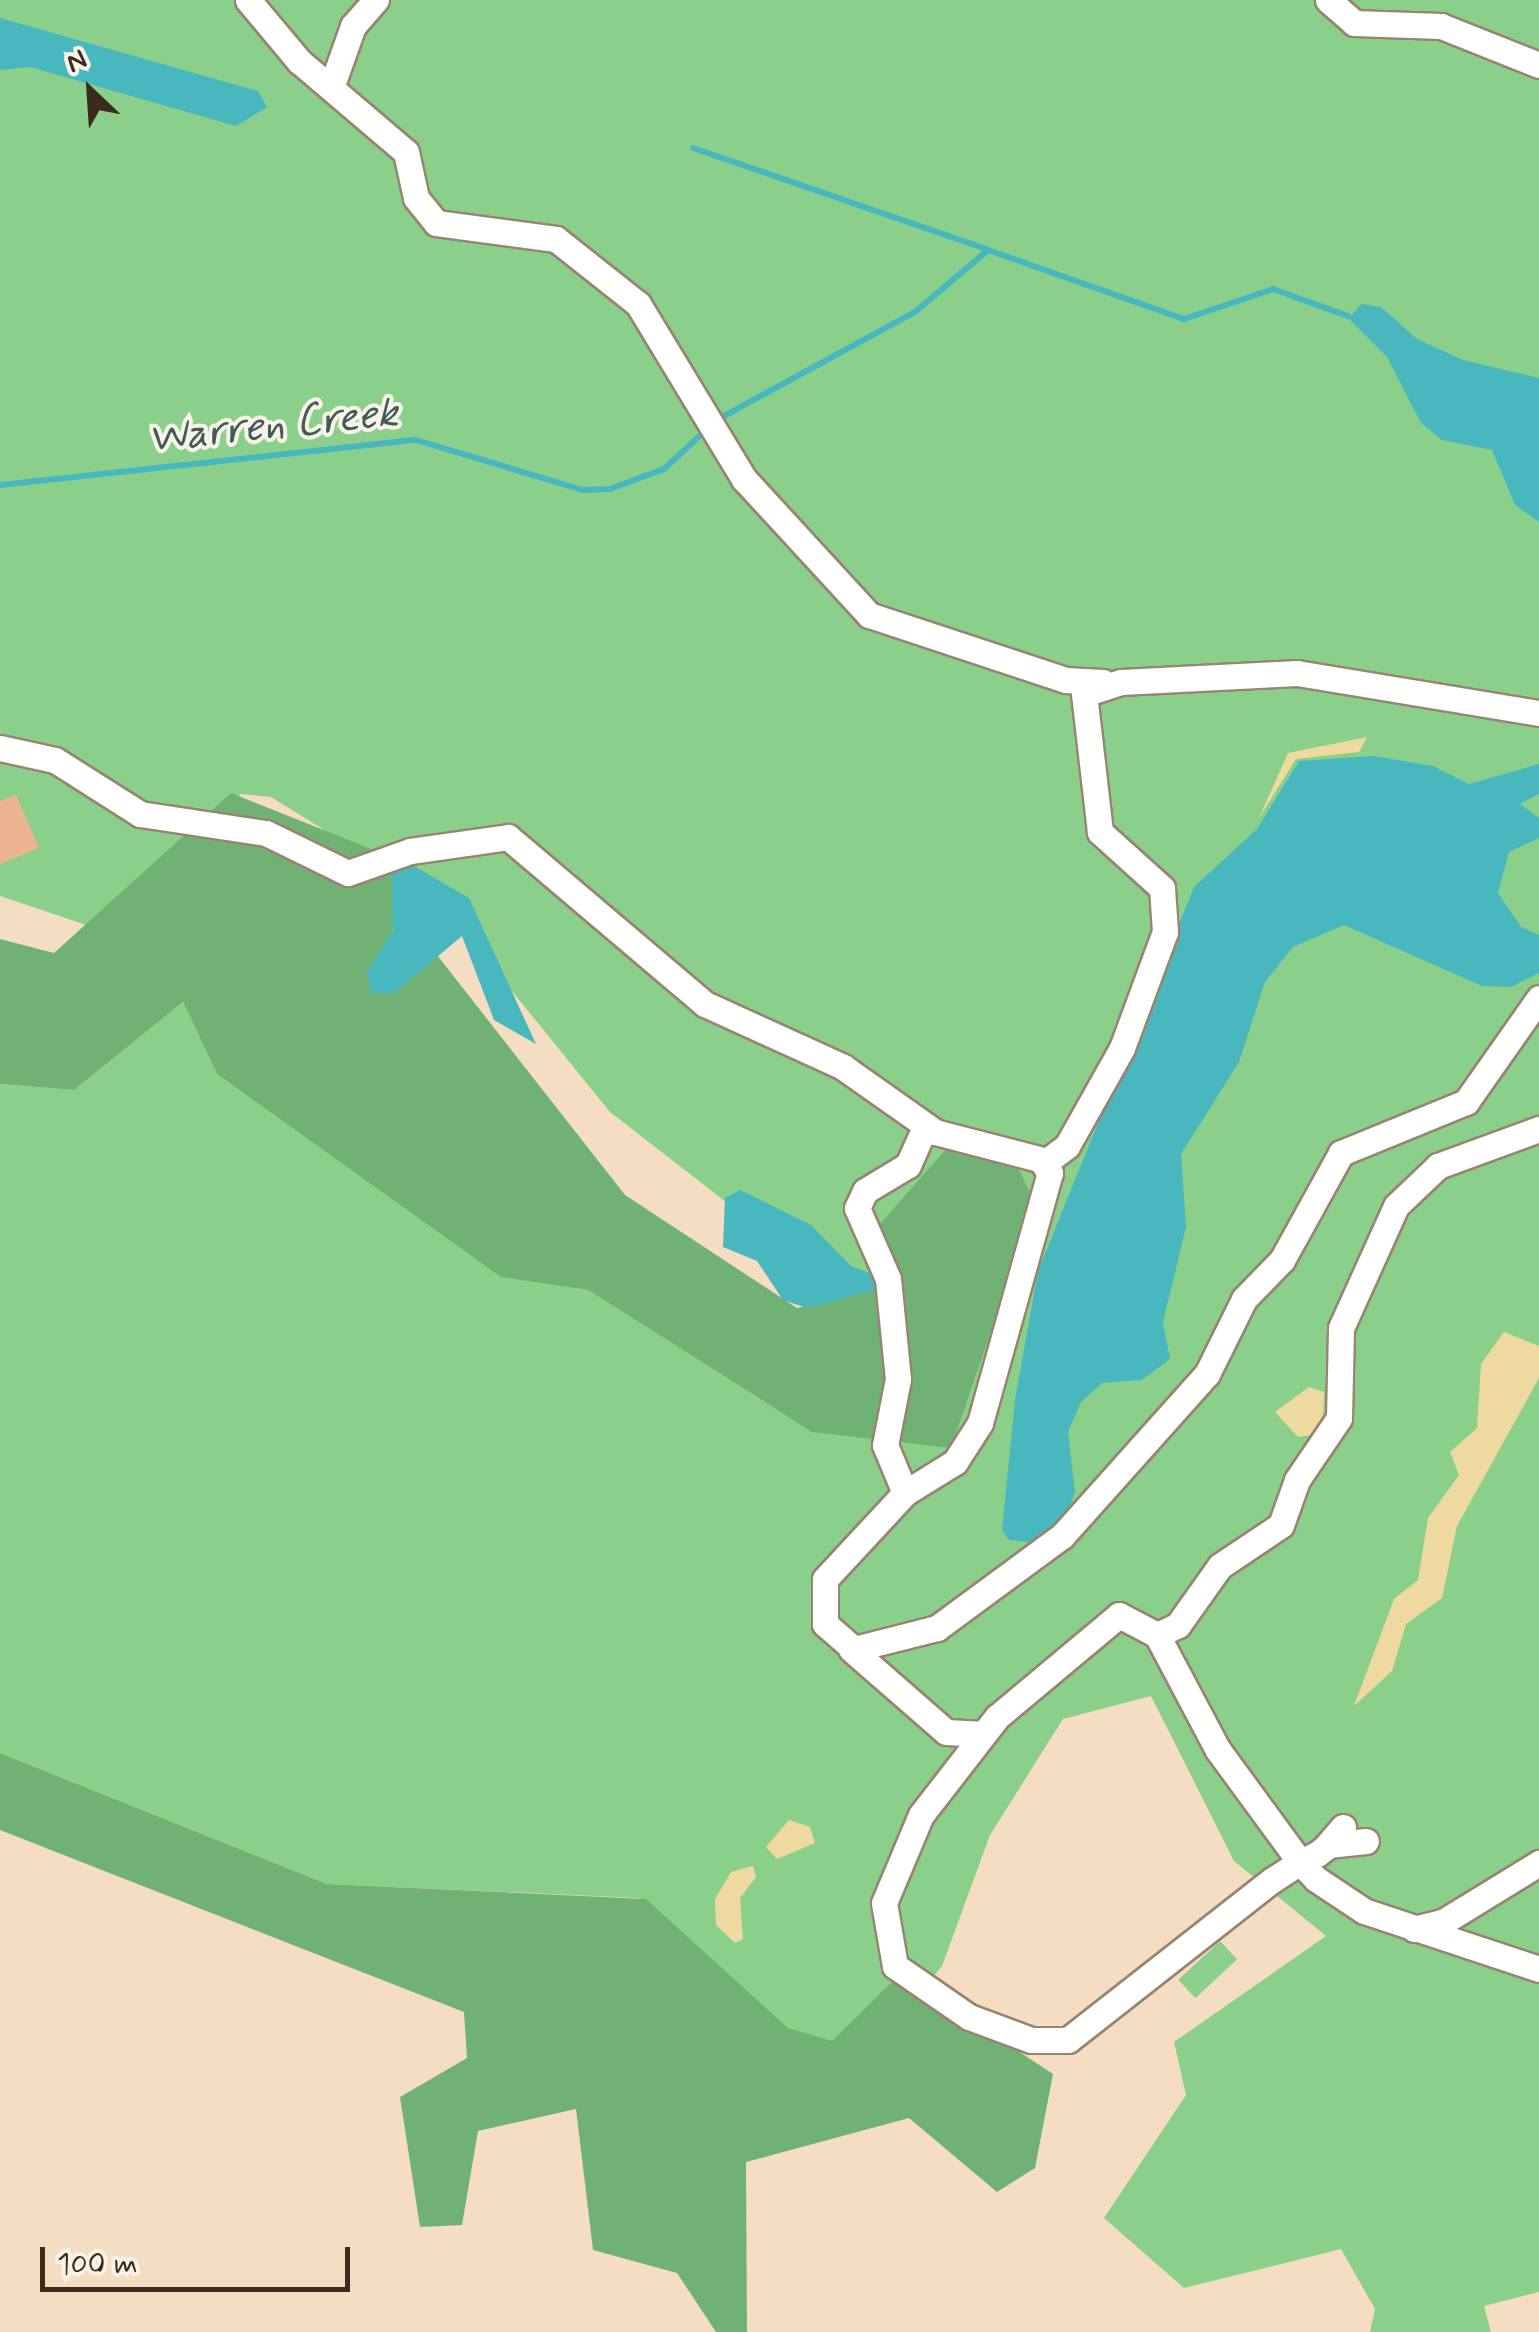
<!DOCTYPE html>
<style>
body{margin:0}
#map{position:relative;width:1539px;height:2332px;overflow:hidden;background:#f5ddc3;font-family:Mynerve,sans-serif}
div>[style]{position:absolute}
.green>*{inset:0;background:#8bd08a;transform-origin:0 0}
.forest>*{inset:0;background:#70b276}
.sand>*{inset:0;background:#eeda9e}
.water>*{inset:0;background:#48b7be}
.stream>*{height:6px;margin:-3px;padding:0 3px;transform-origin:3px;border-radius:3px;background:#48b7be}
.building>*{inset:0;background:#ecb48f}
.roads{filter:drop-shadow(2px 0 #988470) drop-shadow(-2px 0 #988470) drop-shadow(0 2px #988470) drop-shadow(0 -2px #988470)}
.minor>*{height:25px;margin:-12.5px;padding:0 12.5px;transform-origin:12.5px;border-radius:12.5px;background:#fff}
span{translate:-50% -50%;white-space:nowrap;text-align:center;line-height:1.15;-webkit-text-stroke:8px #f7f3e8;paint-order:stroke}
.water-label{font-size:42px;color:#405b56;font-style:italic}
.north{position:absolute;left:40px;top:40px;width:100px;height:100px;-webkit-text-stroke:8px #f7f3e8;paint-order:stroke;rotate:335deg;font-size:28px;font-weight:700;line-height:40px;text-align:center;color:#3b2a1e}
.north::after{content:'';display:block;margin:auto;width:35px;height:45px;background:#3b2a1e;clip-path:polygon(50% 0,100% 100%,50% 72%,0 100%)}
.scale{position:absolute;left:40px;top:2247px;width:310px;height:45px;box-sizing:border-box;border:5px solid #3b2a1e;border-top:0;padding-left:12px;font-size:30px;line-height:35px;white-space:nowrap;color:#3b2a1e;-webkit-text-stroke:8px #f7f3e8;paint-order:stroke}
</style>
<div id="map">
<div class="green">
<div style="clip-path:polygon(0 0,1539px 0,1539px 2292px,1484px 2306px,1491px 2332px,1370px 2332px,1375px 2309px,1341px 2249px,1184px 2288px,1104px 2218px,1186px 2095px,1174px 2042px,1326px 1936px,1234px 1861px,1151px 1696px,1063px 1719px,990px 1835px,942px 1966px,845px 2081px,639px 1898px,327px 1884px,0 1753px,0 1084px,74px 1090px,183px 1002px,217px 1074px,501px 1276px,588px 1290px,776px 1409px,816px 1272px,610px 1112px,439px 901px,271px 797px,241px 794px,98px 929px,0 896px)"></div>
<div style="left:1220px;top:1941px;width:25px;height:57px;rotate:47deg"></div>
</div>
<div class="forest">
<div style="clip-path:polygon(231px 793px,414px 866px,372px 991px,437px 955px,625px 1195px,797px 1308px,882px 1288px,879px 1225px,948px 1147px,1016px 1164px,1035px 1203px,951px 1448px,812px 1432px,588px 1290px,501px 1277px,217px 1074px,183px 1002px,74px 1090px,0 1084px,0 939px,54px 953px)"></div>
<div style="clip-path:polygon(0 1753px,327px 1884px,646px 1899px,788px 2028px,832px 2041px,900px 1974px,1053px 2074px,1035px 2168px,997px 2192px,909px 2118px,746px 2162px,747px 2332px,716px 2332px,677px 2273px,593px 2250px,576px 2109px,478px 2131px,462px 2225px,420px 2227px,400px 2097px,467px 2058px,464px 2012px,0 1830px)"></div>
</div>
<div class="sand">
<div style="clip-path:polygon(1367px 737px,1359px 752px,1296px 759px,1259px 818px,1288px 753px)"></div>
<div style="clip-path:polygon(1504px 1332px,1539px 1346px,1539px 1378px,1457px 1526px,1442px 1598px,1406px 1624px,1392px 1671px,1354px 1706px,1394px 1599px,1418px 1580px,1428px 1518px,1459px 1475px,1450px 1452px,1477px 1428px,1481px 1364px)"></div>
<div style="clip-path:polygon(1309px 1387px,1324px 1392px,1323px 1416px,1312px 1435px,1298px 1437px,1275px 1412px)"></div>
<div style="clip-path:polygon(789px 1820px,810px 1827px,815px 1843px,777px 1859px,766px 1847px)"></div>
<div style="clip-path:polygon(753px 1866px,756px 1877px,740px 1898px,743px 1939px,735px 1943px,716px 1925px,715px 1899px,731px 1872px)"></div>
</div>
<div class="water">
<div style="clip-path:polygon(0 18px,258px 91px,267px 107px,236px 126px,30px 67px,0 70px)"></div>
<div style="clip-path:polygon(1361px 304px,1381px 307px,1417px 339px,1463px 360px,1539px 378px,1539px 522px,1515px 505px,1492px 450px,1442px 440px,1421px 423px,1387px 357px,1349px 319px)"></div>
<div style="clip-path:polygon(1374px 756px,1433px 766px,1469px 784px,1539px 764px,1539px 794px,1520px 804px,1539px 818px,1539px 838px,1509px 852px,1498px 893px,1521px 927px,1539px 935px,1539px 973px,1511px 987px,1482px 986px,1344px 925px,1293px 947px,1265px 982px,1239px 1062px,1181px 1154px,1186px 1227px,1163px 1322px,1170px 1359px,1142px 1380px,1102px 1383px,1081px 1402px,1068px 1432px,1075px 1492px,1067px 1514px,1041px 1543px,1009px 1540px,1002px 1530px,1015px 1400px,1038px 1271px,1194px 887px,1257px 829px,1299px 761px)"></div>
<div style="clip-path:polygon(414px 866px,469px 898px,536px 1044px,494px 1020px,462px 936px,393px 994px,371px 992px,367px 972px,393px 930px,392px 874px)"></div>
<div style="clip-path:polygon(740px 1190px,811px 1225px,851px 1266px,881px 1277px,882px 1288px,807px 1308px,783px 1300px,757px 1261px,723px 1247px,725px 1198px)"></div>
</div>
<div class="stream">
<div style="left:693px;top:148px;width:311px;rotate:19deg"></div>
<div style="left:724px;top:416px;width:217px;rotate:-28.6deg"></div>
<div style="left:915px;top:312px;width:96px;rotate:-40.3deg"></div>
<div style="left:988px;top:250px;width:208px;rotate:19.4deg"></div>
<div style="left:1184px;top:319px;width:94px;rotate:-18.6deg"></div>
<div style="left:1273px;top:289px;width:80px;rotate:19.8deg"></div>
<div style="left:0;top:485px;width:418px;rotate:-6.2deg"></div>
<div style="left:416px;top:440px;width:174px;rotate:16.7deg"></div>
<div style="left:583px;top:490px;width:27px;rotate:-2deg"></div>
<div style="left:610px;top:489px;width:58px;rotate:-20.3deg"></div>
<div style="left:664px;top:469px;width:59px;rotate:-42.9deg"></div>
</div>
<div class="building">
<div style="clip-path:polygon(16px 795px,39px 848px,0 864px,0 801px)"></div>
</div>
<div class="roads">
<div class="minor">
<div style="left:248px;top:0;width:80px;rotate:50.1deg"></div>
<div style="left:299px;top:61px;width:140px;rotate:40.4deg"></div>
<div style="left:406px;top:152px;width:47px;rotate:77.7deg"></div>
<div style="left:416px;top:198px;width:32px;rotate:51deg"></div>
<div style="left:436px;top:223px;width:121px;rotate:7.6deg"></div>
<div style="left:556px;top:239px;width:105px;rotate:38.4deg"></div>
<div style="left:638px;top:304px;width:205px;rotate:58.8deg"></div>
<div style="left:744px;top:479px;width:185px;rotate:47.4deg"></div>
<div style="left:869px;top:615px;width:206px;rotate:18.3deg"></div>
<div style="left:1065px;top:680px;width:38px;rotate:3deg"></div>
<div style="left:1328px;top:0;width:35px;rotate:41deg"></div>
<div style="left:1354px;top:23px;width:87px;rotate:2deg"></div>
<div style="left:1441px;top:26px;width:105px;rotate:21.7deg"></div>
<div style="left:332px;top:85px;width:63px;rotate:-70.4deg"></div>
<div style="left:353px;top:26px;width:35px;rotate:-49deg"></div>
<div style="left:0;top:748px;width:56px;rotate:12.3deg"></div>
<div style="left:55px;top:760px;width:101px;rotate:32.4deg"></div>
<div style="left:140px;top:814px;width:127px;rotate:8.6deg"></div>
<div style="left:266px;top:833px;width:91px;rotate:26deg"></div>
<div style="left:348px;top:873px;width:66px;rotate:-19.5deg"></div>
<div style="left:410px;top:851px;width:99px;rotate:-8.1deg"></div>
<div style="left:508px;top:837px;width:258px;rotate:40.3deg"></div>
<div style="left:705px;top:1004px;width:152px;rotate:24.5deg"></div>
<div style="left:843px;top:1067px;width:113px;rotate:35.2deg"></div>
<div style="left:935px;top:1132px;width:116px;rotate:14.5deg"></div>
<div style="left:1047px;top:1161px;width:25px;rotate:-37deg"></div>
<div style="left:1067px;top:1146px;width:112px;rotate:-60.7deg"></div>
<div style="left:1122px;top:1048px;width:124px;rotate:-69.7deg"></div>
<div style="left:1165px;top:932px;width:44px;rotate:-93.9deg"></div>
<div style="left:1162px;top:888px;width:84px;rotate:-137.9deg"></div>
<div style="left:1100px;top:832px;width:139px;rotate:-96.6deg"></div>
<div style="left:1084px;top:694px;width:39px;rotate:-18deg"></div>
<div style="left:1121px;top:682px;width:176px;rotate:-2.9deg"></div>
<div style="left:1297px;top:673px;width:245px;rotate:9.4deg"></div>
<div style="left:925px;top:1127px;width:42px;rotate:114.1deg"></div>
<div style="left:908px;top:1165px;width:50px;rotate:148.8deg"></div>
<div style="left:865px;top:1191px;width:19px;rotate:115deg"></div>
<div style="left:857px;top:1208px;width:77px;rotate:66.4deg"></div>
<div style="left:888px;top:1279px;width:100px;rotate:84.3deg"></div>
<div style="left:898px;top:1379px;width:67px;rotate:101.1deg"></div>
<div style="left:885px;top:1445px;width:52px;rotate:67.4deg"></div>
<div style="left:905px;top:1493px;width:117px;rotate:132.9deg"></div>
<div style="left:825px;top:1579px;width:45px;rotate:90deg"></div>
<div style="left:825px;top:1624px;width:38px;rotate:41deg"></div>
<div style="left:854px;top:1649px;width:86px;rotate:-14.2deg"></div>
<div style="left:937px;top:1628px;width:155px;rotate:-36.4deg"></div>
<div style="left:1062px;top:1536px;width:217px;rotate:-48.2deg"></div>
<div style="left:1207px;top:1374px;width:84px;rotate:-63.7deg"></div>
<div style="left:1244px;top:1299px;width:54px;rotate:-45.7deg"></div>
<div style="left:1282px;top:1260px;width:122px;rotate:-61.1deg"></div>
<div style="left:1341px;top:1153px;width:135px;rotate:-22.2deg"></div>
<div style="left:1466px;top:1102px;width:127px;rotate:-54.9deg"></div>
<div style="left:905px;top:1493px;width:59px;rotate:-31.8deg"></div>
<div style="left:955px;top:1462px;width:46px;rotate:-57.3deg"></div>
<div style="left:980px;top:1423px;width:260px;rotate:-74.4deg"></div>
<div style="left:1050px;top:1173px;width:16px;rotate:-125deg"></div>
<div style="left:1157px;top:1635px;width:23px;rotate:-25deg"></div>
<div style="left:1178px;top:1625px;width:72px;rotate:-54.6deg"></div>
<div style="left:1220px;top:1566px;width:73px;rotate:-33.9deg"></div>
<div style="left:1281px;top:1525px;width:48px;rotate:-70.4deg"></div>
<div style="left:1297px;top:1480px;width:75px;rotate:-55.9deg"></div>
<div style="left:1339px;top:1418px;width:90px;rotate:-88.7deg"></div>
<div style="left:1341px;top:1328px;width:134px;rotate:-65.7deg"></div>
<div style="left:1396px;top:1206px;width:58px;rotate:-43.6deg"></div>
<div style="left:1438px;top:1166px;width:108px;rotate:-20.1deg"></div>
<div style="left:851px;top:1649px;width:126px;rotate:41.1deg"></div>
<div style="left:946px;top:1732px;width:34px;rotate:3deg"></div>
<div style="left:1343px;top:1827px;width:28px;rotate:131deg"></div>
<div style="left:1325px;top:1848px;width:10px;rotate:143deg"></div>
<div style="left:1317px;top:1854px;width:19px;rotate:155deg"></div>
<div style="left:1300px;top:1862px;width:33px;rotate:147deg"></div>
<div style="left:1272px;top:1880px;width:259px;rotate:141.9deg"></div>
<div style="left:1068px;top:2040px;width:37px;rotate:180deg"></div>
<div style="left:1031px;top:2040px;width:66px;rotate:-159.6deg"></div>
<div style="left:969px;top:2017px;width:90px;rotate:-145.4deg"></div>
<div style="left:895px;top:1966px;width:64px;rotate:-99.9deg"></div>
<div style="left:884px;top:1903px;width:95px;rotate:-67.2deg"></div>
<div style="left:921px;top:1815px;width:124px;rotate:-52.2deg"></div>
<div style="left:997px;top:1717px;width:159px;rotate:-39.9deg"></div>
<div style="left:1119px;top:1615px;width:43px;rotate:27.8deg"></div>
<div style="left:1157px;top:1635px;width:130px;rotate:62.1deg"></div>
<div style="left:1218px;top:1750px;width:139px;rotate:53.8deg"></div>
<div style="left:1300px;top:1862px;width:23px;rotate:47deg"></div>
<div style="left:1316px;top:1879px;width:58px;rotate:33.7deg"></div>
<div style="left:1364px;top:1911px;width:184px;rotate:18.3deg"></div>
<div style="left:1328px;top:1845px;width:38px;rotate:-6deg"></div>
<div style="left:1414px;top:1929px;width:30px;rotate:-14deg"></div>
<div style="left:1443px;top:1922px;width:113px;rotate:-31.6deg"></div>
</div>
</div>
<div class="water-label">
<span style="left:273px;top:427px;rotate:-6deg">Warren Creek</span>
</div>
<div class="north">N</div>
<div class="scale">100 m</div>
</div>
